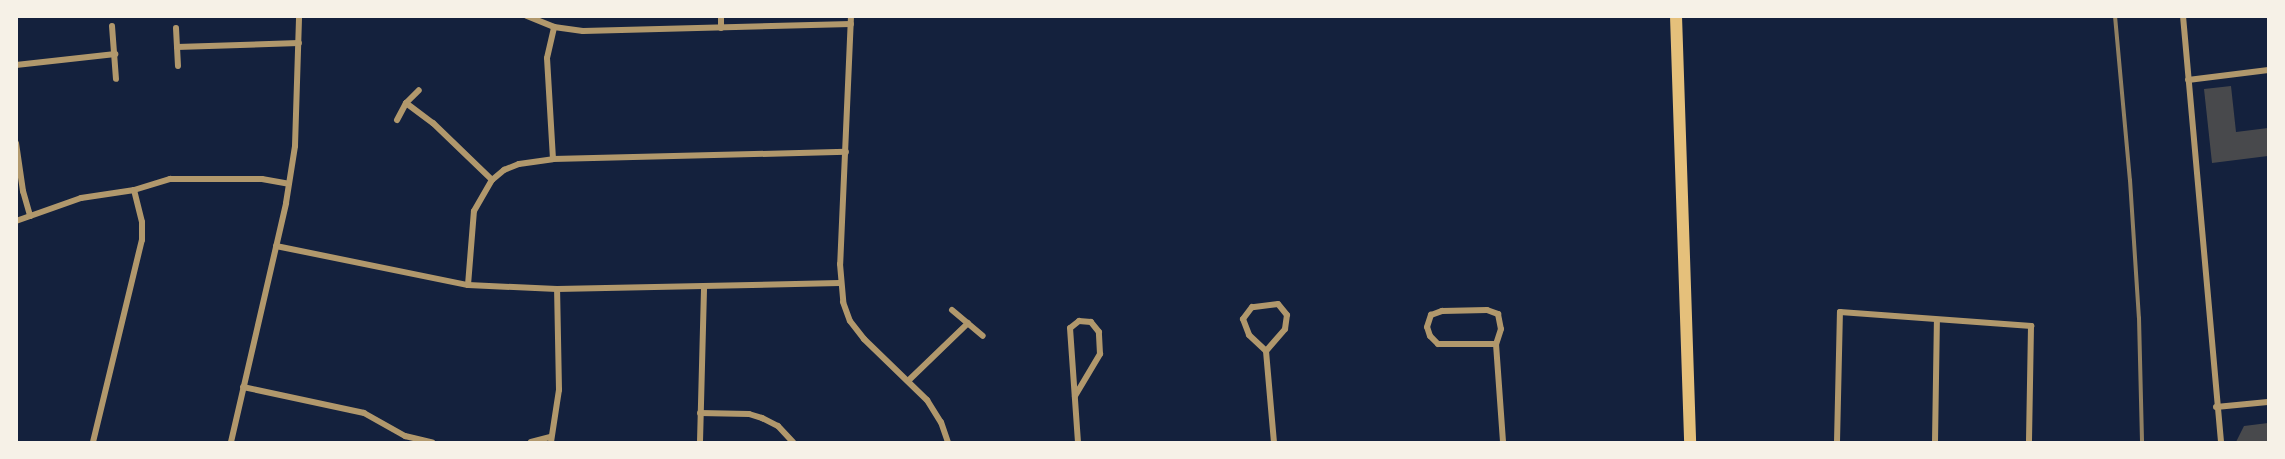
<!DOCTYPE html>
<style>
body{margin:0}
#map{position:relative;width:2285px;height:459px;overflow:hidden;background:#14213d;font-family:Literata,serif}
div>[style]{position:absolute}
.building>*{inset:0;background:#48494c}
.minor>*{height:6px;margin:-3px;padding:0 3px;transform-origin:3px;border-radius:3px;background:#b1986c}
.primary>*{height:12px;margin:-6px;padding:0 6px;transform-origin:6px;border-radius:6px;background:#e5c07b}
.rail>*{height:4px;margin:-2px;padding:0 2px;transform-origin:2px;border-radius:2px;background:#918062}
span{translate:-50% -50%;white-space:nowrap;text-align:center;line-height:1.15;-webkit-text-stroke:5px #f6f1e7;paint-order:stroke}
.frame{position:absolute;inset:0;border:18px solid #f6f1e7;pointer-events:none}
</style>
<div id="map">
<div class="building">
<div style="clip-path:polygon(2231px 86px,2236px 132px,2268px 128px,2268px 156px,2212px 163px,2204px 89px)"></div>
<div style="clip-path:polygon(2268px 423px,2268px 442px,2236px 442px,2244px 426px)"></div>
</div>
<div class="minor">
<div style="left:527px;top:16px;width:29px;rotate:22deg"></div>
<div style="left:554px;top:27px;width:29px;rotate:8deg"></div>
<div style="left:583px;top:31px;width:268px;rotate:-1.5deg"></div>
<div style="left:851px;top:16px;width:248px;rotate:92.5deg"></div>
<div style="left:840px;top:264px;width:38px;rotate:85deg"></div>
<div style="left:843px;top:302px;width:20px;rotate:70deg"></div>
<div style="left:850px;top:321px;width:23px;rotate:52deg"></div>
<div style="left:864px;top:339px;width:88px;rotate:44.1deg"></div>
<div style="left:927px;top:400px;width:26px;rotate:58deg"></div>
<div style="left:941px;top:422px;width:21px;rotate:71deg"></div>
<div style="left:2183px;top:16px;width:428px;rotate:84.9deg"></div>
<div style="left:112px;top:26px;width:53px;rotate:85.7deg"></div>
<div style="left:176px;top:28px;width:38px;rotate:87deg"></div>
<div style="left:721px;top:28px;width:12px;rotate:-90deg"></div>
<div style="left:177px;top:47px;width:122px;rotate:-1.9deg"></div>
<div style="left:16px;top:65px;width:100px;rotate:-6.3deg"></div>
<div style="left:2188px;top:80px;width:81px;rotate:-7.1deg"></div>
<div style="left:406px;top:103px;width:34px;rotate:37deg"></div>
<div style="left:433px;top:123px;width:82px;rotate:44deg"></div>
<div style="left:397px;top:120px;width:19px;rotate:-62deg"></div>
<div style="left:406px;top:103px;width:18px;rotate:-45deg"></div>
<div style="left:16px;top:143px;width:49px;rotate:81.7deg"></div>
<div style="left:23px;top:191px;width:26px;rotate:74deg"></div>
<div style="left:553px;top:159px;width:101px;rotate:-93.4deg"></div>
<div style="left:547px;top:58px;width:32px;rotate:-77deg"></div>
<div style="left:16px;top:221px;width:69px;rotate:-19.5deg"></div>
<div style="left:81px;top:198px;width:54px;rotate:-8.6deg"></div>
<div style="left:134px;top:190px;width:38px;rotate:-17deg"></div>
<div style="left:170px;top:179px;width:92px"></div>
<div style="left:262px;top:179px;width:27px;rotate:10deg"></div>
<div style="left:276px;top:246px;width:196px;rotate:11.5deg"></div>
<div style="left:468px;top:285px;width:89px;rotate:2.6deg"></div>
<div style="left:557px;top:289px;width:283px;rotate:-1.2deg"></div>
<div style="left:468px;top:285px;width:74px;rotate:-85.4deg"></div>
<div style="left:474px;top:211px;width:36px;rotate:-60deg"></div>
<div style="left:492px;top:180px;width:16px;rotate:-40deg"></div>
<div style="left:504px;top:170px;width:16px;rotate:-22deg"></div>
<div style="left:519px;top:164px;width:34px;rotate:-8deg"></div>
<div style="left:553px;top:159px;width:293px;rotate:-1.4deg"></div>
<div style="left:952px;top:310px;width:40px;rotate:40deg"></div>
<div style="left:1496px;top:344px;width:58px;rotate:180deg"></div>
<div style="left:1438px;top:344px;width:11px;rotate:-135deg"></div>
<div style="left:1430px;top:336px;width:9px;rotate:-108deg"></div>
<div style="left:1427px;top:327px;width:13px;rotate:-72deg"></div>
<div style="left:1431px;top:315px;width:12px;rotate:-20deg"></div>
<div style="left:1442px;top:311px;width:45px;rotate:-1.3deg"></div>
<div style="left:1487px;top:310px;width:12px;rotate:20deg"></div>
<div style="left:1498px;top:314px;width:15px;rotate:79deg"></div>
<div style="left:1501px;top:329px;width:16px;rotate:108deg"></div>
<div style="left:1496px;top:344px;width:98px;rotate:85.9deg"></div>
<div style="left:1266px;top:351px;width:29px;rotate:-49deg"></div>
<div style="left:1285px;top:329px;width:14px;rotate:-82deg"></div>
<div style="left:1287px;top:315px;width:14px;rotate:-129deg"></div>
<div style="left:1278px;top:304px;width:26px;rotate:173deg"></div>
<div style="left:1252px;top:307px;width:15px;rotate:127deg"></div>
<div style="left:1243px;top:319px;width:17px;rotate:69deg"></div>
<div style="left:1249px;top:335px;width:23px;rotate:43deg"></div>
<div style="left:1266px;top:351px;width:91px;rotate:85deg"></div>
<div style="left:909px;top:380px;width:82px;rotate:-44deg"></div>
<div style="left:243px;top:387px;width:124px;rotate:12.1deg"></div>
<div style="left:364px;top:413px;width:47px;rotate:29.3deg"></div>
<div style="left:405px;top:436px;width:28px;rotate:13deg"></div>
<div style="left:1075px;top:396px;width:49px;rotate:-59.2deg"></div>
<div style="left:1100px;top:354px;width:22px;rotate:-93deg"></div>
<div style="left:1099px;top:332px;width:13px;rotate:-129deg"></div>
<div style="left:1091px;top:322px;width:12px;rotate:-175deg"></div>
<div style="left:1079px;top:321px;width:11px;rotate:142deg"></div>
<div style="left:1070px;top:328px;width:114px;rotate:86deg"></div>
<div style="left:2216px;top:407px;width:52px;rotate:-5.5deg"></div>
<div style="left:700px;top:413px;width:49px;rotate:1.2deg"></div>
<div style="left:749px;top:414px;width:14px;rotate:17deg"></div>
<div style="left:762px;top:418px;width:18px;rotate:27deg"></div>
<div style="left:778px;top:426px;width:22px;rotate:47deg"></div>
<div style="left:93px;top:442px;width:208px;rotate:-76.4deg"></div>
<div style="left:142px;top:240px;width:18px;rotate:-90deg"></div>
<div style="left:142px;top:222px;width:33px;rotate:-104deg"></div>
<div style="left:231px;top:442px;width:245px;rotate:-77deg"></div>
<div style="left:286px;top:203px;width:58px;rotate:-81deg"></div>
<div style="left:295px;top:146px;width:130px;rotate:-88.2deg"></div>
<div style="left:531px;top:442px;width:20px;rotate:-15deg"></div>
<div style="left:551px;top:442px;width:53px;rotate:-81.3deg"></div>
<div style="left:559px;top:390px;width:101px;rotate:-91.1deg"></div>
<div style="left:700px;top:442px;width:156px;rotate:-88.5deg"></div>
<div style="left:1837px;top:442px;width:130px;rotate:-88.7deg"></div>
<div style="left:1840px;top:312px;width:192px;rotate:4.2deg"></div>
<div style="left:2031px;top:326px;width:116px;rotate:91deg"></div>
<div style="left:1935px;top:442px;width:121px;rotate:-89.1deg"></div>
</div>
<div class="primary">
<div style="left:1676px;top:16px;width:426px;rotate:88.1deg"></div>
</div>
<div class="rail">
<div style="left:2115px;top:16px;width:165px;rotate:84.8deg"></div>
<div style="left:2130px;top:180px;width:138px;rotate:86.3deg"></div>
<div style="left:2139px;top:318px;width:124px;rotate:88.6deg"></div>
</div>
<div class="frame"></div>
</div>
